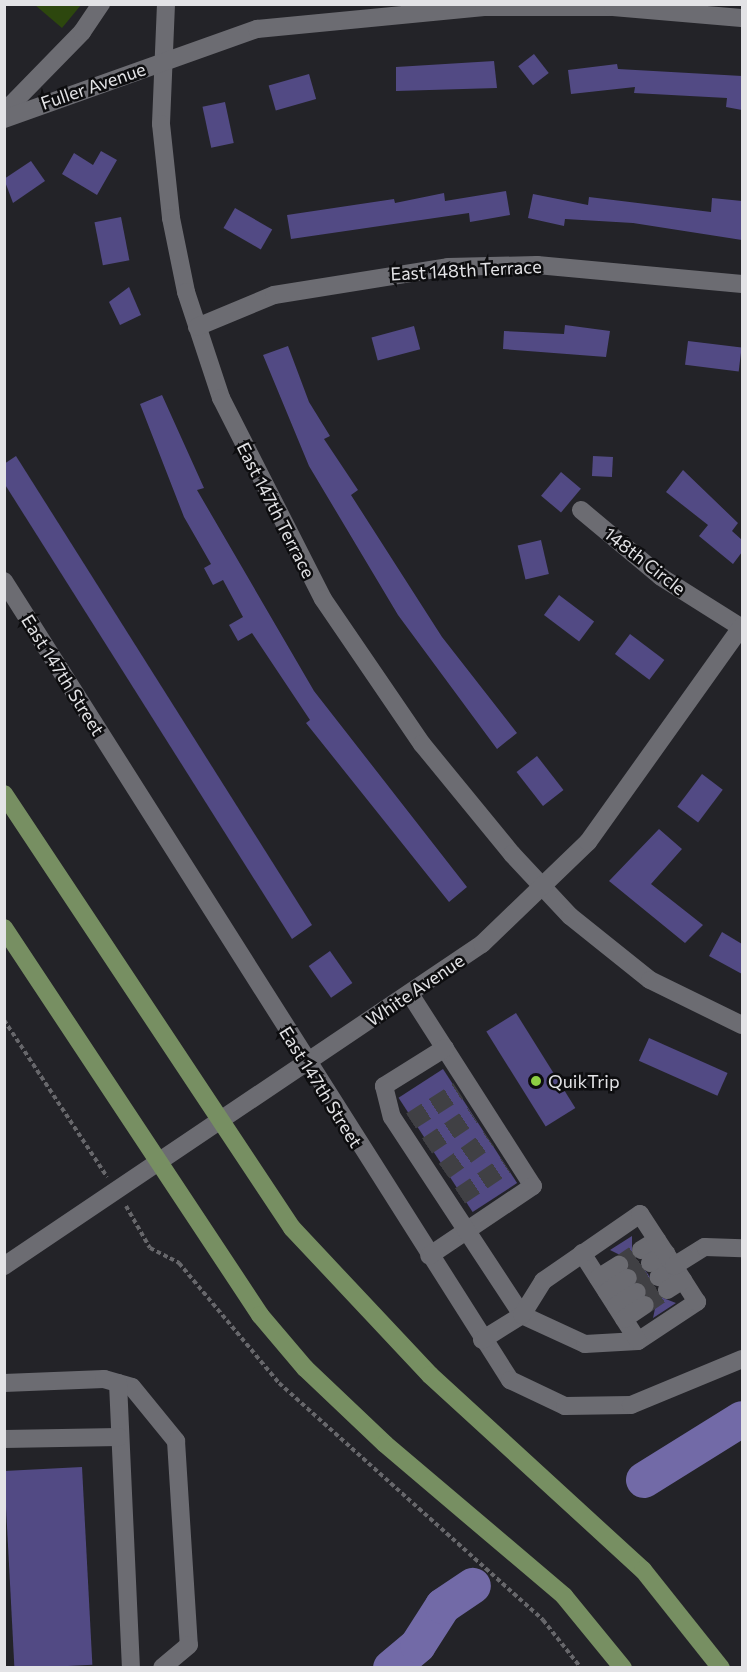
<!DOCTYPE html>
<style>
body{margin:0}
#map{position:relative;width:747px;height:1672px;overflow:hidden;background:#232328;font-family:Commissioner,sans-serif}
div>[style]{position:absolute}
.green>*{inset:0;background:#2d470e}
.river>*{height:36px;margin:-18px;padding:0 18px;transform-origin:18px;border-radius:18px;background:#726aa7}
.building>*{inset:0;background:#524a84;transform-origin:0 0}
.minor-tunnel>*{height:18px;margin-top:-9px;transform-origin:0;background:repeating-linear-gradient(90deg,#404044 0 18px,transparent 0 27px)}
.path>*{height:4px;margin-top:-2px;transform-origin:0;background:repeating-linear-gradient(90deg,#67676b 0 4.5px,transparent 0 7.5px)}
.minor>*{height:18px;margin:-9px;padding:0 9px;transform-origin:9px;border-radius:9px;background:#6c6c72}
.major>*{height:18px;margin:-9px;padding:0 9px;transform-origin:9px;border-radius:9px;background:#778f62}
.dots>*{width:16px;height:16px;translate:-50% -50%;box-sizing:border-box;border:3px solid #0d0d0f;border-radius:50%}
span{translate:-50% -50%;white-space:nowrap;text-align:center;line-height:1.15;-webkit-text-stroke:5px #0d0d0f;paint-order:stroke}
.street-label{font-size:18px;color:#e3e3e6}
.poi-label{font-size:18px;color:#e3e3e6}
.left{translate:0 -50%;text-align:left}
.frame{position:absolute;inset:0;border:6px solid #e3e3e6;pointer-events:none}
</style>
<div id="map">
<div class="green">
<div style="clip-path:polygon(35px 5px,81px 5px,62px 28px)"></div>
</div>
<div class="river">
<div style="left:644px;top:1480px;width:115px;rotate:-31.9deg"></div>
<div style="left:391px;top:1668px;width:35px;rotate:-40deg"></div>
<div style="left:418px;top:1645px;width:46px;rotate:-57.3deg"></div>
<div style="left:443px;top:1606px;width:36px;rotate:-34deg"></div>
</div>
<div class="building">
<div style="left:534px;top:54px;width:24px;height:20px;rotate:52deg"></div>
<div style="clip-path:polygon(494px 61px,497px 88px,396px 91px,396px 67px)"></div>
<div style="clip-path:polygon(617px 64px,618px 69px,742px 76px,742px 110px,726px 107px,727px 98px,634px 93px,635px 87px,571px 94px,568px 70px)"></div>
<div style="left:309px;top:74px;width:26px;height:42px;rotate:74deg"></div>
<div style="left:225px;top:102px;width:42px;height:23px;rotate:78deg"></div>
<div style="clip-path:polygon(101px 151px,117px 160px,97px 195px,62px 174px,74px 153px,93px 165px)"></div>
<div style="clip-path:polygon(31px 161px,45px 181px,13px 203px,4px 179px)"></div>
<div style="clip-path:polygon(506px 191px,510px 215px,470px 222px,469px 213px,291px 239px,287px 215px,394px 199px,395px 203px,444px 193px,445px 201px)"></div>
<div style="clip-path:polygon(533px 194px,588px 205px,589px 197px,711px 212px,712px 198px,742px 201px,742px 240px,633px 223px,565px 219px,564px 226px,528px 218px)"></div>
<div style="left:235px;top:208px;width:43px;height:23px;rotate:30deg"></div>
<div style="left:121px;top:217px;width:44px;height:27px;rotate:79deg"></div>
<div style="clip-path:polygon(129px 287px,141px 315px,120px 325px,109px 302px)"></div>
<div style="clip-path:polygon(565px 325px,610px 331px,606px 357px,503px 349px,504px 331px,564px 334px)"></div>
<div style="left:414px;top:326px;width:24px;height:44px;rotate:75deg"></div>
<div style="left:688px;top:341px;width:54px;height:24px;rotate:7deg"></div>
<div style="clip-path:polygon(288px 346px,309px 402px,330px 436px,324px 439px,358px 490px,351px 495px,442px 637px,517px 733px,497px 749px,398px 615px,309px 466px,263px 355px)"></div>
<div style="clip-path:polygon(162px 395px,204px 488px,197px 490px,314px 691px,467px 887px,449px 902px,306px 723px,310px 720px,252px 633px,238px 641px,229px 625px,243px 617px,223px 580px,213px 585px,204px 568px,211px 564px,184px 517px,140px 404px)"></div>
<div style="clip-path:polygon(16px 456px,312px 925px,292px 939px,4px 483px,4px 464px)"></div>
<div style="left:593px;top:456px;width:20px;height:20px;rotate:3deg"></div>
<div style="clip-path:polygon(683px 470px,738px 523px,732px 531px,742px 540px,742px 552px,733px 564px,699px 536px,708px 525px,666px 492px)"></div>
<div style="left:561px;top:472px;width:26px;height:31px;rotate:40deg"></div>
<div style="left:541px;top:540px;width:35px;height:24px;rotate:77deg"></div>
<div style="left:559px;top:595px;width:44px;height:25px;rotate:37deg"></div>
<div style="left:630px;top:634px;width:43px;height:25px;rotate:37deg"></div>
<div style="left:537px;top:756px;width:43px;height:26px;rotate:52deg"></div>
<div style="left:702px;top:774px;width:26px;height:41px;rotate:37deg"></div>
<div style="clip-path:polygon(659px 829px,682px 849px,651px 884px,703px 925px,685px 943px,609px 881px)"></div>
<div style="clip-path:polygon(722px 932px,742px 944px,742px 974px,709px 956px)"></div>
<div style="left:330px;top:951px;width:39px;height:26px;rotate:55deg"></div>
<div style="left:516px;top:1013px;width:112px;height:35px;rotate:58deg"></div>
<div style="left:649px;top:1038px;width:86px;height:25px;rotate:24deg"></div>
<div style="left:443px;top:1069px;width:136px;height:53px;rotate:57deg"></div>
<div style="clip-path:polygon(632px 1236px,632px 1256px,648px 1274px,658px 1296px,676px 1303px,653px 1318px,656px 1304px,647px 1286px,628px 1259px,610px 1250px)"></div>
<div style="left:82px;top:1467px;width:198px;height:78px;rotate:87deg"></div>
</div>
<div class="minor-tunnel">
<div style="left:411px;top:1121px;width:56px;rotate:-32.6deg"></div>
<div style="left:427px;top:1146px;width:55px;rotate:-34deg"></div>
<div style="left:444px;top:1171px;width:55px;rotate:-35.4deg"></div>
<div style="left:460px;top:1196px;width:55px;rotate:-34deg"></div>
<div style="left:619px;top:1265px;width:27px;rotate:-34deg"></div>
<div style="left:628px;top:1278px;width:27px;rotate:-34deg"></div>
<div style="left:637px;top:1292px;width:27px;rotate:-34deg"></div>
<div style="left:645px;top:1305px;width:27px;rotate:-34deg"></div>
</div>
<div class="path">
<div style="left:4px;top:1020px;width:188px;rotate:56.7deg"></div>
<div style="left:126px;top:1206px;width:48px;rotate:60.3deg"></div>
<div style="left:150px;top:1248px;width:33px;rotate:27deg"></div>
<div style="left:179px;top:1263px;width:156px;rotate:50.2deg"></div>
<div style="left:279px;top:1383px;width:355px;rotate:41.9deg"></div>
<div style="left:543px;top:1620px;width:61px;rotate:51.6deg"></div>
</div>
<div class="minor">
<div style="left:166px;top:4px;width:120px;rotate:92.4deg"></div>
<div style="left:161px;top:124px;width:95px;rotate:83.9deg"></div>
<div style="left:171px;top:218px;width:76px;rotate:78.5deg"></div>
<div style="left:186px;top:292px;width:112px;rotate:71.7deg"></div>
<div style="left:221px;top:398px;width:225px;rotate:63.1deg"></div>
<div style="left:323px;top:599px;width:176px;rotate:55.7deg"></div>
<div style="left:422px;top:744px;width:142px;rotate:50.7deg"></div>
<div style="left:512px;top:854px;width:85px;rotate:46.9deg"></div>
<div style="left:570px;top:916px;width:102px;rotate:38.7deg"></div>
<div style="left:650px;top:980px;width:102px;rotate:26.1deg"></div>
<div style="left:4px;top:112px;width:112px;rotate:-45.7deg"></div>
<div style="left:82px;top:32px;width:34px;rotate:-56deg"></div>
<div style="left:4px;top:119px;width:269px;rotate:-19.6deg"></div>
<div style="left:257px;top:29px;width:228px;rotate:-5.5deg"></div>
<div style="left:484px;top:7px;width:129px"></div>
<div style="left:613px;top:7px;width:129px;rotate:4.9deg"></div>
<div style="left:197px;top:327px;width:83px;rotate:-22.6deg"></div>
<div style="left:274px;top:295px;width:176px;rotate:-9.1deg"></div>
<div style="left:448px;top:267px;width:89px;rotate:-1.3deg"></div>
<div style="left:537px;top:265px;width:206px;rotate:5.3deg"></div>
<div style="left:581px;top:510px;width:104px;rotate:39.9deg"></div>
<div style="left:661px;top:577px;width:96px;rotate:32.2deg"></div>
<div style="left:4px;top:581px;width:946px;rotate:57.65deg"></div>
<div style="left:510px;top:1380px;width:61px;rotate:25.3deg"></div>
<div style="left:565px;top:1406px;width:66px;rotate:-0.9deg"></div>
<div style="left:631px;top:1405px;width:120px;rotate:-22.5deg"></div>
<div style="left:410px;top:994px;width:228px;rotate:57.4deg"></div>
<div style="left:533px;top:1186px;width:125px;rotate:146.1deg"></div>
<div style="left:445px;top:1048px;width:72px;rotate:148.1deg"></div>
<div style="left:384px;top:1086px;width:32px;rotate:76deg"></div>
<div style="left:392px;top:1117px;width:237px;rotate:56.7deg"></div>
<div style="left:522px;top:1315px;width:69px;rotate:24.7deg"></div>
<div style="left:585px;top:1344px;width:53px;rotate:-3.2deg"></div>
<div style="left:638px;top:1341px;width:71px;rotate:-33.5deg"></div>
<div style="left:697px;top:1302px;width:43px;rotate:-122.6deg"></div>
<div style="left:674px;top:1266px;width:19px;rotate:144deg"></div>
<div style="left:641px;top:1250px;width:19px;rotate:-32deg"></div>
<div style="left:582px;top:1253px;width:104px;rotate:57.5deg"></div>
<div style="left:650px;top:1263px;width:19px;rotate:-32deg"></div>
<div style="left:4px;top:1266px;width:576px;rotate:-33.97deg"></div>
<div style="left:482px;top:944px;width:147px;rotate:-43.9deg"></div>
<div style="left:588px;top:842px;width:265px;rotate:-54.5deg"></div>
<div style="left:598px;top:1278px;width:25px;rotate:-32deg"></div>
<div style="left:667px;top:1290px;width:19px;rotate:-32deg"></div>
<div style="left:607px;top:1292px;width:25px;rotate:-34deg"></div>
<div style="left:616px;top:1306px;width:25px;rotate:-34deg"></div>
<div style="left:624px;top:1319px;width:25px;rotate:-34deg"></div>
<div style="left:482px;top:1340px;width:47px;rotate:-32deg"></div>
<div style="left:522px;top:1315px;width:40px;rotate:-58deg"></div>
<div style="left:543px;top:1281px;width:118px;rotate:-34.6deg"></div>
<div style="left:640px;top:1214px;width:62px;rotate:56.8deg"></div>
<div style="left:674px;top:1266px;width:36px;rotate:-32deg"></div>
<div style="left:705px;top:1247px;width:37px;rotate:2deg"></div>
<div style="left:4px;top:1383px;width:100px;rotate:-2.3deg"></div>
<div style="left:104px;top:1379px;width:29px;rotate:16deg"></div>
<div style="left:132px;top:1387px;width:70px;rotate:50.8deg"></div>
<div style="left:176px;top:1441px;width:204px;rotate:86.4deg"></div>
<div style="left:189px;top:1645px;width:35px;rotate:140deg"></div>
<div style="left:118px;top:1383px;width:285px;rotate:87.4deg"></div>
<div style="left:4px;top:1439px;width:115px;rotate:-1deg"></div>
</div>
<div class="major">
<div style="left:4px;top:794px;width:521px;rotate:56.43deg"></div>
<div style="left:292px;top:1228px;width:202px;rotate:46.8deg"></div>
<div style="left:430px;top:1375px;width:289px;rotate:42.5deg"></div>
<div style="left:643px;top:1570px;width:125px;rotate:51.5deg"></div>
<div style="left:4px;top:928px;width:464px;rotate:56.5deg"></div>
<div style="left:260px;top:1315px;width:70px;rotate:49.7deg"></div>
<div style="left:305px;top:1368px;width:110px;rotate:43.5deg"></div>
<div style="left:385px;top:1444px;width:235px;rotate:40.3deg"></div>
<div style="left:564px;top:1596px;width:93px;rotate:50.7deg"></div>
</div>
<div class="dots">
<div style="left:536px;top:1081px;background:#8dce44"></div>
</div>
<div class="street-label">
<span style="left:93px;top:86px;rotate:-19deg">Fuller Avenue</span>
<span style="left:466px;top:270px;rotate:-3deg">East 148th Terrace</span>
<span style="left:276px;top:510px;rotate:63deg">East 147th Terrace</span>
<span style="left:645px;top:561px;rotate:38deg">148th Circle</span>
<span style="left:63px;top:675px;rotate:58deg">East 147th Street</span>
<span style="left:415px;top:990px;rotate:-34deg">White Avenue</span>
<span style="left:321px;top:1087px;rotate:58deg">East 147th Street</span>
</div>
<div class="poi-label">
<span class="left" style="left:548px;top:1081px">QuikTrip</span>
</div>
<div class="frame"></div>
</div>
